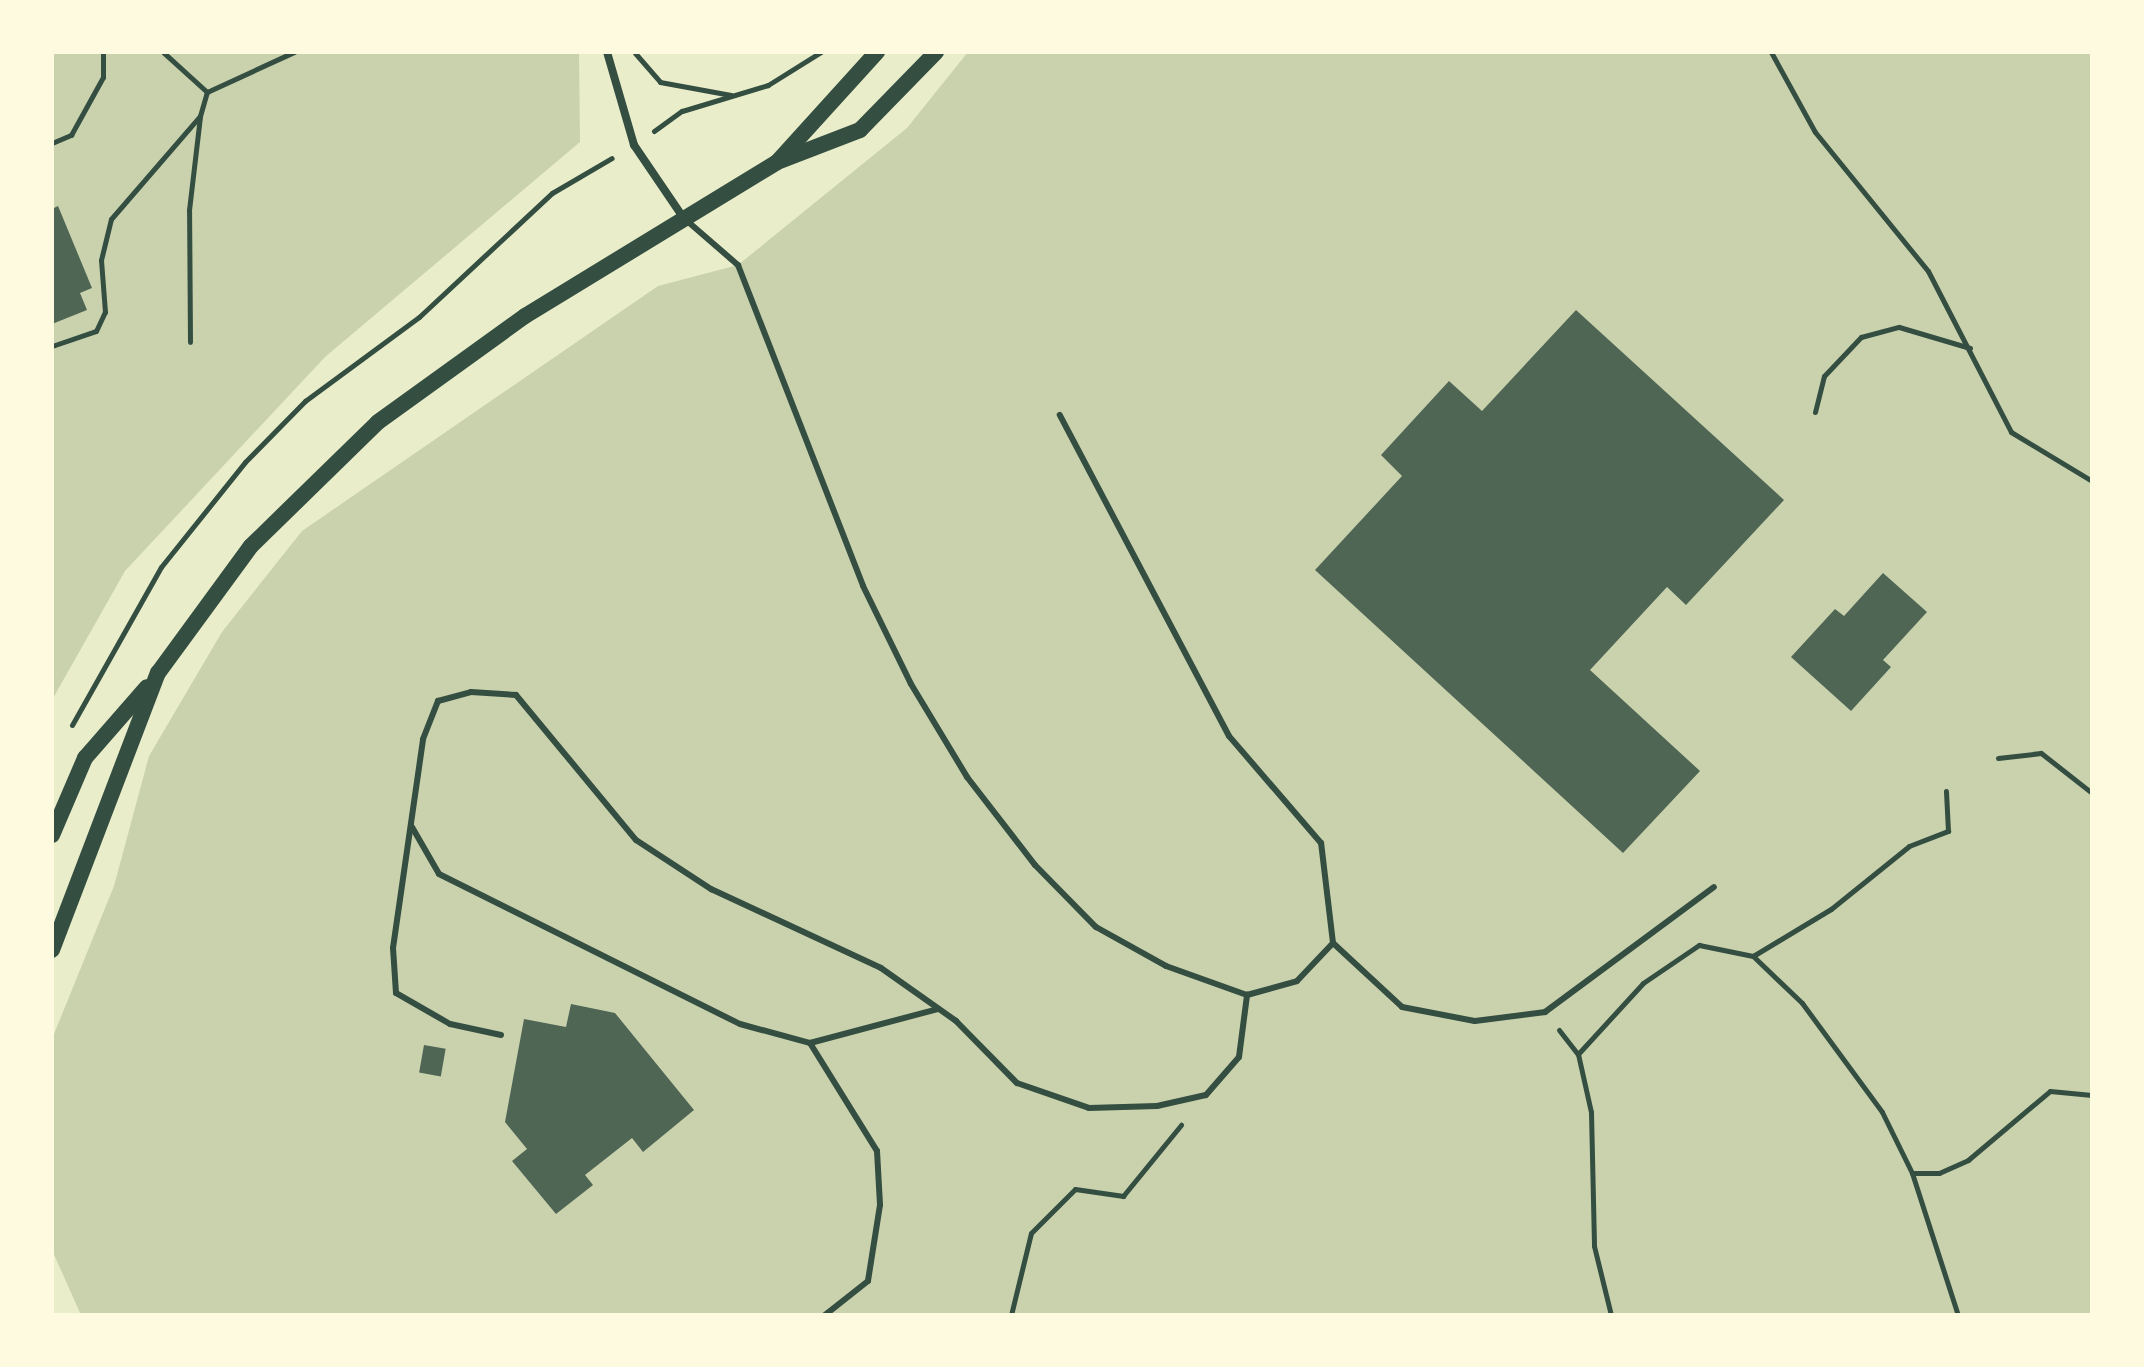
<!DOCTYPE html>
<style>
body{margin:0}
#map{position:relative;width:2144px;height:1367px;overflow:hidden;background:#e9edc9;font-family:Inter,sans-serif}
div>[style]{position:absolute}
.green>*{inset:0;background:#cad2ad}
.building>*{inset:0;background:#4f6655;transform-origin:0 0}
.path>*{height:5px;margin:-2.5px;padding:0 2.5px;transform-origin:2.5px;border-radius:2.5px;background:#344e41}
.service>*{height:6px;margin:-3px;padding:0 3px;transform-origin:3px;border-radius:3px;background:#344e41}
.minor>*{height:8px;margin:-4px;padding:0 4px;transform-origin:4px;border-radius:4px;background:#344e41}
.secondary>*{height:16px;margin:-8px;padding:0 8px;transform-origin:8px;border-radius:8px;background:#344e41}
span{translate:-50% -50%;white-space:nowrap;text-align:center;line-height:1.15;-webkit-text-stroke:6px #fefae0;paint-order:stroke}
.frame{position:absolute;inset:0;border:54px solid #fefae0;pointer-events:none}
</style>
<div id="map">
<div class="green">
<div style="clip-path:polygon(52px 52px,579px 52px,580px 142px,325px 357px,125px 571px,52px 700px)"></div>
<div style="clip-path:polygon(968px 52px,2092px 52px,2092px 1315px,81px 1315px,52px 1250px,52px 1039px,114px 886px,149px 756px,222px 632px,302px 531px,658px 286px,738px 265px,907px 128px)"></div>
</div>
<div class="building">
<div style="clip-path:polygon(58px 206px,92px 288px,80px 293px,87px 310px,52px 324px,52px 209px)"></div>
<div style="clip-path:polygon(1576px 310px,1784px 500px,1686px 605px,1667px 587px,1590px 670px,1700px 771px,1623px 853px,1315px 570px,1402px 476px,1381px 455px,1449px 381px,1482px 411px)"></div>
<div style="clip-path:polygon(1883px 573px,1927px 612px,1883px 660px,1891px 667px,1851px 711px,1791px 657px,1835px 609px,1844px 616px)"></div>
<div style="clip-path:polygon(571px 1004px,615px 1013px,694px 1110px,643px 1152px,632px 1138px,585px 1175px,593px 1185px,556px 1214px,512px 1161px,527px 1149px,505px 1122px,524px 1019px,566px 1027px)"></div>
<div style="left:424px;top:1045px;width:22px;height:28px;rotate:10deg"></div>
</div>
<div class="path">
<div style="left:1771px;top:52px;width:91px;rotate:61.2deg"></div>
<div style="left:1815px;top:132px;width:179px;rotate:50.9deg"></div>
<div style="left:1928px;top:271px;width:181px;rotate:62.7deg"></div>
<div style="left:2011px;top:432px;width:95px;rotate:31.2deg"></div>
<div style="left:635px;top:53px;width:38px;rotate:49deg"></div>
<div style="left:660px;top:82px;width:72px;rotate:10.4deg"></div>
<div style="left:207px;top:92px;width:96px;rotate:-24.7deg"></div>
<div style="left:654px;top:131px;width:34px;rotate:-36deg"></div>
<div style="left:682px;top:111px;width:90px;rotate:-16.8deg"></div>
<div style="left:768px;top:85px;width:62px;rotate:-31.9deg"></div>
<div style="left:52px;top:143px;width:21px;rotate:-23deg"></div>
<div style="left:71px;top:135px;width:66px;rotate:-61.1deg"></div>
<div style="left:103px;top:77px;width:25px;rotate:-90deg"></div>
<div style="left:190px;top:342px;width:132px;rotate:-90.4deg"></div>
<div style="left:189px;top:210px;width:95px;rotate:-83.3deg"></div>
<div style="left:52px;top:346px;width:46px;rotate:-18.8deg"></div>
<div style="left:96px;top:331px;width:21px;rotate:-65deg"></div>
<div style="left:105px;top:312px;width:52px;rotate:-94.4deg"></div>
<div style="left:101px;top:260px;width:42px;rotate:-76.3deg"></div>
<div style="left:111px;top:219px;width:136px;rotate:-49.2deg"></div>
<div style="left:200px;top:116px;width:25px;rotate:-74deg"></div>
<div style="left:207px;top:92px;width:59px;rotate:-137.7deg"></div>
<div style="left:1815px;top:412px;width:37px;rotate:-76deg"></div>
<div style="left:1824px;top:376px;width:54px;rotate:-46.5deg"></div>
<div style="left:1861px;top:337px;width:39px;rotate:-15deg"></div>
<div style="left:1899px;top:327px;width:74px;rotate:16.5deg"></div>
<div style="left:72px;top:725px;width:181px;rotate:-60.6deg"></div>
<div style="left:161px;top:567px;width:134px;rotate:-51.3deg"></div>
<div style="left:245px;top:462px;width:86px;rotate:-45.5deg"></div>
<div style="left:305px;top:401px;width:142px;rotate:-36.4deg"></div>
<div style="left:419px;top:317px;width:182px;rotate:-43deg"></div>
<div style="left:552px;top:193px;width:69px;rotate:-30.3deg"></div>
<div style="left:1998px;top:758px;width:43px;rotate:-6.6deg"></div>
<div style="left:2041px;top:753px;width:65px;rotate:38.1deg"></div>
<div style="left:1753px;top:956px;width:68px;rotate:43.8deg"></div>
<div style="left:1802px;top:1003px;width:135px;rotate:53.7deg"></div>
<div style="left:1882px;top:1112px;width:68px;rotate:63.8deg"></div>
<div style="left:1912px;top:1173px;width:149px;rotate:72.1deg"></div>
<div style="left:1559px;top:1030px;width:31px;rotate:52deg"></div>
<div style="left:1578px;top:1054px;width:59px;rotate:77.4deg"></div>
<div style="left:1591px;top:1112px;width:134px;rotate:88.7deg"></div>
<div style="left:1594px;top:1246px;width:71px;rotate:76.2deg"></div>
<div style="left:1578px;top:1054px;width:96px;rotate:-47.5deg"></div>
<div style="left:1643px;top:983px;width:68px;rotate:-34.2deg"></div>
<div style="left:1699px;top:945px;width:55px;rotate:11.5deg"></div>
<div style="left:1753px;top:956px;width:91px;rotate:-31.1deg"></div>
<div style="left:1831px;top:909px;width:100px;rotate:-38.9deg"></div>
<div style="left:1909px;top:846px;width:42px;rotate:-21deg"></div>
<div style="left:1948px;top:831px;width:40px;rotate:-92.9deg"></div>
<div style="left:1912px;top:1173px;width:27px"></div>
<div style="left:1939px;top:1173px;width:32px;rotate:-24deg"></div>
<div style="left:1968px;top:1160px;width:107px;rotate:-40.1deg"></div>
<div style="left:2050px;top:1091px;width:42px;rotate:5.4deg"></div>
<div style="left:1011px;top:1315px;width:84px;rotate:-76.3deg"></div>
<div style="left:1031px;top:1233px;width:62px;rotate:-45deg"></div>
<div style="left:1075px;top:1189px;width:49px;rotate:8.3deg"></div>
<div style="left:1123px;top:1196px;width:92px;rotate:-50.8deg"></div>
</div>
<div class="service">
<div style="left:686px;top:220px;width:69px;rotate:40.9deg"></div>
<div style="left:738px;top:265px;width:344px;rotate:68.7deg"></div>
<div style="left:863px;top:586px;width:109px;rotate:63.9deg"></div>
<div style="left:911px;top:684px;width:109px;rotate:58.9deg"></div>
<div style="left:967px;top:777px;width:111px;rotate:52.3deg"></div>
<div style="left:1035px;top:865px;width:87px;rotate:45.5deg"></div>
<div style="left:1096px;top:927px;width:80px;rotate:29.1deg"></div>
<div style="left:1166px;top:966px;width:86px;rotate:19.7deg"></div>
<div style="left:1247px;top:995px;width:52px;rotate:-15.6deg"></div>
<div style="left:1297px;top:981px;width:52px;rotate:-46.5deg"></div>
<div style="left:1333px;top:943px;width:101px;rotate:-96.8deg"></div>
<div style="left:1321px;top:843px;width:141px;rotate:-130.7deg"></div>
<div style="left:1229px;top:736px;width:363px;rotate:-117.8deg"></div>
<div style="left:412px;top:827px;width:54px;rotate:60.1deg"></div>
<div style="left:439px;top:874px;width:336px;rotate:26.5deg"></div>
<div style="left:740px;top:1024px;width:73px;rotate:15.2deg"></div>
<div style="left:810px;top:1043px;width:132px;rotate:-14.9deg"></div>
<div style="left:1333px;top:943px;width:94px;rotate:42.8deg"></div>
<div style="left:1402px;top:1007px;width:74px;rotate:10.9deg"></div>
<div style="left:1475px;top:1021px;width:71px;rotate:-7.3deg"></div>
<div style="left:1545px;top:1012px;width:210px;rotate:-36.5deg"></div>
<div style="left:501px;top:1035px;width:52px;rotate:-167.8deg"></div>
<div style="left:450px;top:1024px;width:62px;rotate:-150.1deg"></div>
<div style="left:396px;top:993px;width:45px;rotate:-93.8deg"></div>
<div style="left:393px;top:948px;width:211px;rotate:-81.8deg"></div>
<div style="left:423px;top:739px;width:41px;rotate:-68.5deg"></div>
<div style="left:438px;top:701px;width:34px;rotate:-15deg"></div>
<div style="left:471px;top:692px;width:45px;rotate:3.8deg"></div>
<div style="left:516px;top:695px;width:188px;rotate:50.4deg"></div>
<div style="left:636px;top:840px;width:90px;rotate:33.2deg"></div>
<div style="left:711px;top:889px;width:187px;rotate:24.9deg"></div>
<div style="left:881px;top:968px;width:92px;rotate:35.2deg"></div>
<div style="left:956px;top:1021px;width:87px;rotate:45.5deg"></div>
<div style="left:1017px;top:1083px;width:76px;rotate:19.1deg"></div>
<div style="left:1089px;top:1108px;width:68px;rotate:-1.7deg"></div>
<div style="left:1157px;top:1106px;width:50px;rotate:-12.7deg"></div>
<div style="left:1206px;top:1095px;width:50px;rotate:-49deg"></div>
<div style="left:1239px;top:1057px;width:63px;rotate:-82.6deg"></div>
<div style="left:810px;top:1043px;width:127px;rotate:58.2deg"></div>
<div style="left:877px;top:1151px;width:54px;rotate:86.8deg"></div>
<div style="left:880px;top:1205px;width:77px;rotate:99deg"></div>
<div style="left:868px;top:1281px;width:55px;rotate:141.7deg"></div>
</div>
<div class="minor">
<div style="left:607px;top:52px;width:97px;rotate:73.8deg"></div>
<div style="left:634px;top:145px;width:87px;rotate:55.8deg"></div>
</div>
<div class="secondary">
<div style="left:779px;top:160px;width:146px;rotate:-47.8deg"></div>
<div style="left:52px;top:835px;width:84px;rotate:-66.8deg"></div>
<div style="left:85px;top:758px;width:94px;rotate:-48.9deg"></div>
<div style="left:52px;top:950px;width:297px;rotate:-69.1deg"></div>
<div style="left:158px;top:673px;width:157px;rotate:-53.8deg"></div>
<div style="left:251px;top:546px;width:177px;rotate:-44.3deg"></div>
<div style="left:378px;top:422px;width:181px;rotate:-35.8deg"></div>
<div style="left:525px;top:316px;width:295px;rotate:-31.4deg"></div>
<div style="left:777px;top:162px;width:89px;rotate:-21.1deg"></div>
<div style="left:860px;top:130px;width:109px;rotate:-45.7deg"></div>
</div>
<div class="frame"></div>
</div>
